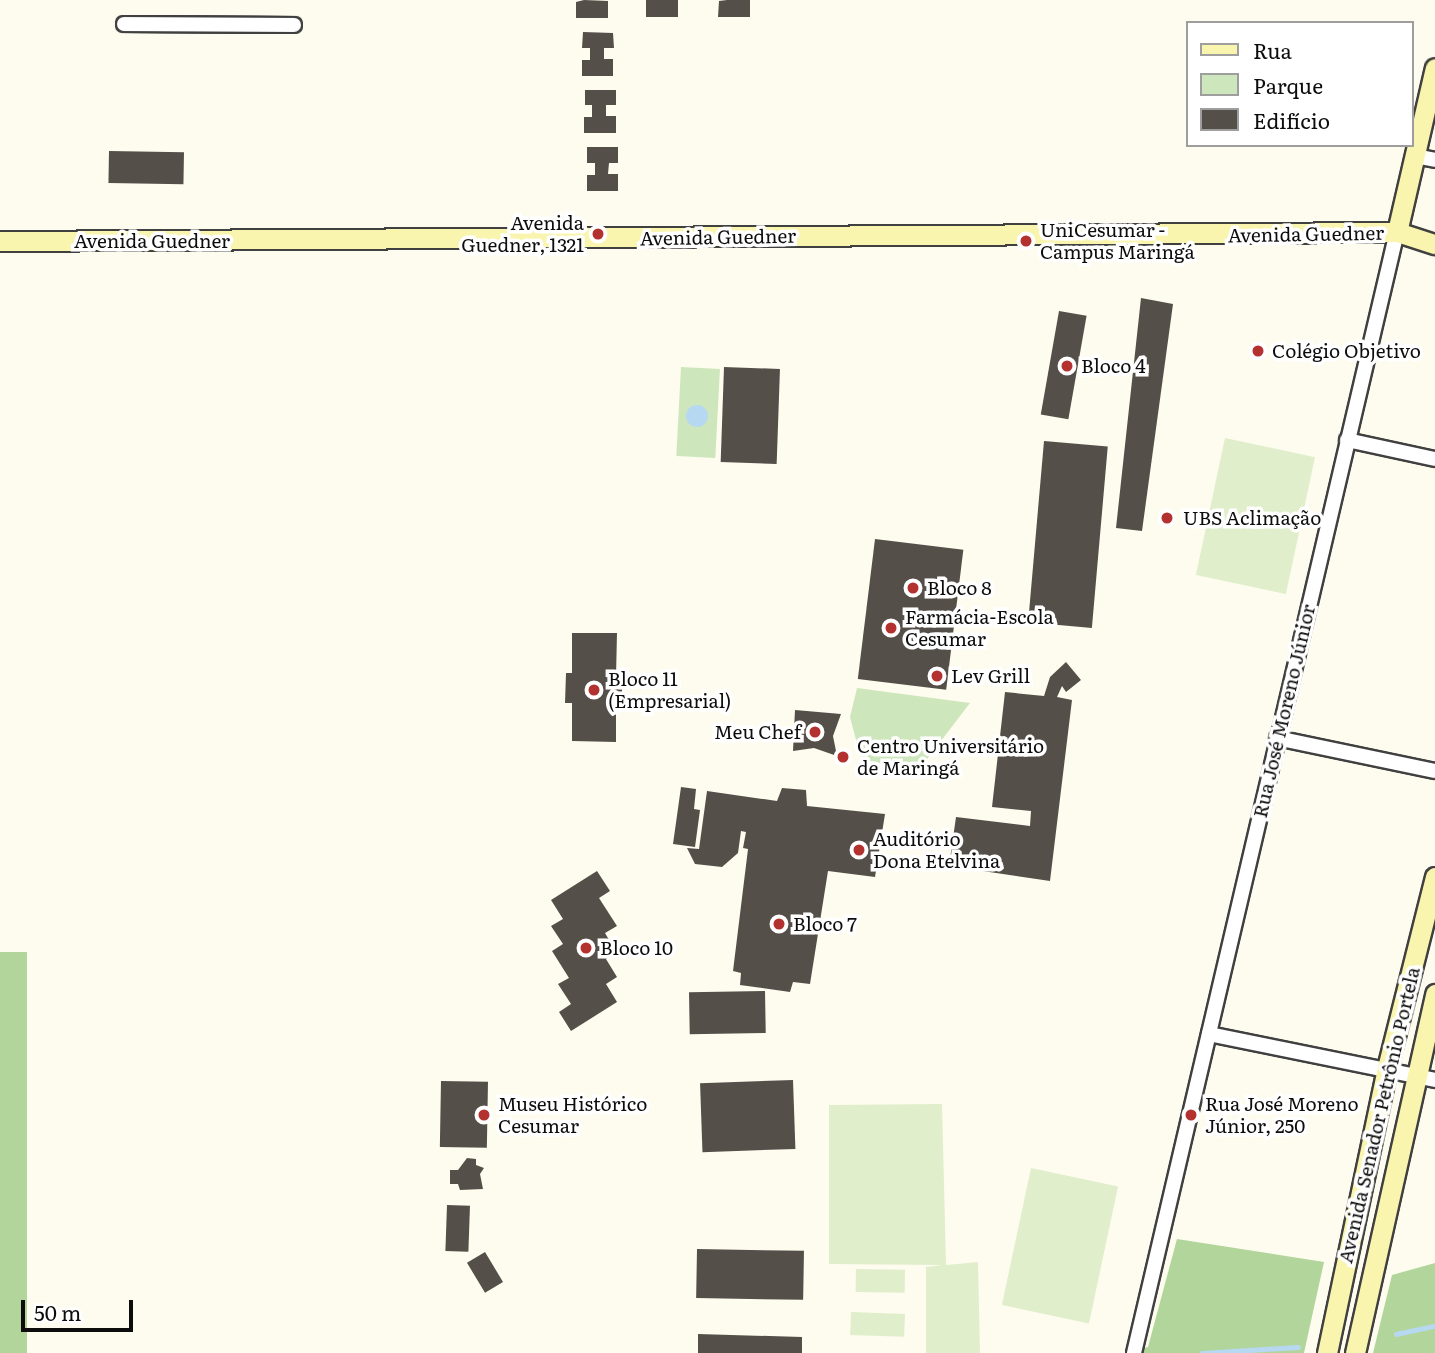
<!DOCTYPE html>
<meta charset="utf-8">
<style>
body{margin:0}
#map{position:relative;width:1435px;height:1353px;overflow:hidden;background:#fefcee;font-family:Literata,serif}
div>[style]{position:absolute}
.green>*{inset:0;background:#cee6bb;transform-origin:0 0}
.forest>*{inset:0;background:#b2d59b;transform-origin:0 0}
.pitch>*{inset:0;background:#e0eecc;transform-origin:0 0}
.water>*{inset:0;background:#b7d8f1}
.round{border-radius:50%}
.stream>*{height:4.5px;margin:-2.25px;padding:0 2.25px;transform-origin:2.25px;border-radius:2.25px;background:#b7d8f1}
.building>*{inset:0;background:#554f4a;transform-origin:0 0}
.roads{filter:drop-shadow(2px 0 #404040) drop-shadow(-2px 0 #404040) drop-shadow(0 2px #404040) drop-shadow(0 -2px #404040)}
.street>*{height:14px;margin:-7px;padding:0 7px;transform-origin:7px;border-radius:7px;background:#fff}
.secondary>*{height:19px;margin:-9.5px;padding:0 9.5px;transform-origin:9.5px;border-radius:9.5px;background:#f9f5ae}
.dots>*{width:19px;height:19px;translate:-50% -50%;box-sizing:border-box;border:4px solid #fff;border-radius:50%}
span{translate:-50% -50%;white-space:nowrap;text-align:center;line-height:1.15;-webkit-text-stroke:7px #fff;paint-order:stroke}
.poi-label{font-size:19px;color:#0d0d0d}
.right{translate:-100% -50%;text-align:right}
.left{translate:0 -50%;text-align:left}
.street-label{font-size:19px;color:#0d0d0d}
.legend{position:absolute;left:1186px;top:21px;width:228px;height:126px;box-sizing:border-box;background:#fff;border:2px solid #9e9e9e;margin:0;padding:9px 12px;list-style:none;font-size:21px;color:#0d0d0d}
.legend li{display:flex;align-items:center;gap:14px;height:35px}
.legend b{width:35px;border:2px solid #9e9e9e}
.scale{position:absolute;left:21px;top:1300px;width:112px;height:32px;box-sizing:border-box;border:4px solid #0d0d0d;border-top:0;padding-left:9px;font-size:21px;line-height:24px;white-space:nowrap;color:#0d0d0d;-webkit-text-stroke:5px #fff;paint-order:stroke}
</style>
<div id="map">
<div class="green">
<div style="left:681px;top:367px;width:39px;height:89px;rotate:3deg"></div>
<div style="clip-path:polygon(857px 688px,970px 703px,918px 771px,861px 759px,850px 717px)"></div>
</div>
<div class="forest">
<div style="left:0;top:952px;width:27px;height:401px"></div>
<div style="clip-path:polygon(1177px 1239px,1324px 1262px,1304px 1353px,1128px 1353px,1148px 1347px)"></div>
<div style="clip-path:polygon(1435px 1263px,1435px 1353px,1373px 1353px,1392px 1275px)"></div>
</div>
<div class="pitch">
<div style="left:1225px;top:438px;width:92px;height:140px;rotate:12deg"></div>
<div style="clip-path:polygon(942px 1104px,946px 1265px,978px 1262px,980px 1353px,926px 1353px,926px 1267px,943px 1265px,829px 1264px,829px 1105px)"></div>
<div style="left:1031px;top:1168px;width:89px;height:140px;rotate:12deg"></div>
<div style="left:856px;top:1269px;width:49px;height:23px;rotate:1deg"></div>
<div style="left:851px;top:1312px;width:54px;height:23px;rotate:2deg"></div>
</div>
<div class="water">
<div class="round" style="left:686px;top:405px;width:22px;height:22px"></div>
</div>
<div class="stream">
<div style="left:1396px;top:1334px;width:40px;rotate:-12deg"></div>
<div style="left:1202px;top:1353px;width:96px;rotate:-3.6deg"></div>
</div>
<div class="building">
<div style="clip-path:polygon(584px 0,608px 1px,608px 18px,576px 18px,576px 2px)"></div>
<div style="left:678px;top:0;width:17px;height:32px;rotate:90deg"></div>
<div style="clip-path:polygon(727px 0,750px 0,750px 17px,718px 17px,719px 1px)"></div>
<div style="clip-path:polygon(583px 32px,613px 33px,614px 48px,604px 48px,604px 59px,613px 59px,613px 76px,582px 76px,582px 60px,590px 60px,590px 48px,582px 48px)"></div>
<div style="clip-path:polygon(585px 90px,616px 90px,616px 105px,606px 105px,606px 116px,616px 116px,616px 133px,584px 133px,584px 117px,592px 117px,592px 105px,585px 105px)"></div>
<div style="clip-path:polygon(587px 147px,618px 147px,618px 163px,609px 163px,608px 174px,618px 174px,618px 191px,587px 191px,587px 175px,595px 175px,595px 163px,587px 163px)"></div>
<div style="left:109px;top:151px;width:75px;height:32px;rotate:1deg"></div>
<div style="clip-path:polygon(1141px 298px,1173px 304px,1142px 531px,1116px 528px)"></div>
<div style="left:1059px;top:311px;width:28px;height:105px;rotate:10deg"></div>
<div style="left:724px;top:367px;width:56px;height:95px;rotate:2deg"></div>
<div style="left:1044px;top:441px;width:64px;height:182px;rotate:5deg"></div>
<div style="left:875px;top:539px;width:89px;height:141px;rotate:7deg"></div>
<div style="clip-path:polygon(572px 633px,617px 633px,616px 677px,622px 677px,622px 702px,616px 702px,616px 742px,572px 741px,572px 703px,565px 703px,566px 673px,572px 673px)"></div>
<div style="clip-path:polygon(1066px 662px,1081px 680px,1066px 692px,1062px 686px,1057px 697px,1072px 700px,1050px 881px,949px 866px,956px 817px,1030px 826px,1031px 811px,992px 807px,1005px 692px,1044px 696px,1050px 677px)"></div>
<div style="clip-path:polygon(795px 710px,841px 714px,833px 736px,837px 756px,814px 748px,793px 751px)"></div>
<div style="clip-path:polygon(681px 787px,696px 789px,694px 809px,700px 810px,695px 847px,673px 844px)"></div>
<div style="clip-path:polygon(782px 788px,806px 790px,807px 806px,885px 814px,875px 877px,828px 871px,810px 984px,793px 982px,790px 992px,740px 985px,741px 973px,733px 971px,748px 849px,743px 848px,746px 832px,741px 831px,738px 853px,722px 867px,695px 864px,687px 848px,699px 849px,707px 791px,777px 801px)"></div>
<div style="clip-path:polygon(597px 871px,610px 891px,599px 898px,617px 926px,605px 933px,616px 952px,606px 959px,617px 977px,606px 984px,617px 1002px,571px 1031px,559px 1012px,571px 1004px,558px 984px,569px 978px,552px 951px,563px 944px,551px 926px,563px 919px,551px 900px)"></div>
<div style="left:765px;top:991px;width:42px;height:76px;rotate:89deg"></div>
<div style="left:793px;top:1080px;width:69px;height:93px;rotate:88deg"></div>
<div style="left:441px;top:1081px;width:47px;height:66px;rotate:1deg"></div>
<div style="clip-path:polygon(467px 1158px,476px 1159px,476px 1165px,484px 1168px,480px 1174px,483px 1189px,460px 1190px,458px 1184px,450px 1184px,450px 1170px,458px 1170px)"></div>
<div style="left:447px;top:1205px;width:23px;height:46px;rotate:2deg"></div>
<div style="left:697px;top:1249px;width:107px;height:49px;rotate:1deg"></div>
<div style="left:485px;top:1252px;width:35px;height:21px;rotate:59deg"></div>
<div style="clip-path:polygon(698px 1334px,802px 1337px,802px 1353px,698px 1353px)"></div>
</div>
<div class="roads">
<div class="street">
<div style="left:124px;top:24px;width:170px;rotate:0.3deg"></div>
<div style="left:1415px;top:156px;width:20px;rotate:11deg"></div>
<div style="left:1347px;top:440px;width:90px;rotate:12.2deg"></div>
<div style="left:1277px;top:738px;width:161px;rotate:11.8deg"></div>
<div style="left:1209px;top:1034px;width:231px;rotate:11.5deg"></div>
<div style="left:1134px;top:1353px;width:1151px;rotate:-76.8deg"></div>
</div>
<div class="secondary">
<div style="left:1397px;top:232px;width:168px;rotate:-77deg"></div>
<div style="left:0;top:241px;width:1397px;rotate:-0.37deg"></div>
<div style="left:1397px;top:232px;width:40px;rotate:18deg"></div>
<div style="left:1327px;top:1353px;width:291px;rotate:-78.1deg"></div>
<div style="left:1387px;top:1068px;width:197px;rotate:-75.9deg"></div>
<div style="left:1355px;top:1353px;width:368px;rotate:-77.4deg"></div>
</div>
</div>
<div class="dots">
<div style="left:598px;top:234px;background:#b3312f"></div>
<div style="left:1026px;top:241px;background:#b3312f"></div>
<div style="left:1258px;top:351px;background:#b3312f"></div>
<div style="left:1067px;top:366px;background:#b3312f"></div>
<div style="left:1167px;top:518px;background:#b3312f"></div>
<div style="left:913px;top:588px;background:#b3312f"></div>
<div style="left:891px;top:628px;background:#b3312f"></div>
<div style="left:937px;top:676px;background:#b3312f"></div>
<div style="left:594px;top:690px;background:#b3312f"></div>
<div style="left:815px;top:732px;background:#b3312f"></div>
<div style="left:843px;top:757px;background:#b3312f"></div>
<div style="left:859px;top:850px;background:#b3312f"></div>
<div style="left:779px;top:924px;background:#b3312f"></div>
<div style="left:586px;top:948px;background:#b3312f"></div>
<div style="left:484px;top:1115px;background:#b3312f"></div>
<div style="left:1191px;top:1115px;background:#b3312f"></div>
</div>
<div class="poi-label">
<span class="right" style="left:584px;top:234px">Avenida<br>Guedner, 1321</span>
<span class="left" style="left:1040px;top:241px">UniCesumar -<br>Campus Maringá</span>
<span class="left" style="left:1272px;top:351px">Colégio Objetivo</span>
<span class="left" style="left:1081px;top:366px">Bloco 4</span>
<span class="left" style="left:1183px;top:518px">UBS Aclimação</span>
<span class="left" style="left:927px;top:588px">Bloco 8</span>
<span class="left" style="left:905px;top:628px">Farmácia-Escola<br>Cesumar</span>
<span class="left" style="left:951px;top:676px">Lev Grill</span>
<span class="left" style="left:608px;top:690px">Bloco 11<br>(Empresarial)</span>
<span class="right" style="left:801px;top:732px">Meu Chef</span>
<span class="left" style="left:857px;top:757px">Centro Universitário<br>de Maringá</span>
<span class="left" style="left:873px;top:850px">Auditório<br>Dona Etelvina</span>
<span class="left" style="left:793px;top:924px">Bloco 7</span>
<span class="left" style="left:600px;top:948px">Bloco 10</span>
<span class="left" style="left:498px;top:1115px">Museu Histórico<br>Cesumar</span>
<span class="left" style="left:1205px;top:1115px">Rua José Moreno<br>Júnior, 250</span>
</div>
<div class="street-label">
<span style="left:1306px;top:234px;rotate:-1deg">Avenida Guedner</span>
<span style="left:718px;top:237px;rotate:-1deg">Avenida Guedner</span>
<span style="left:152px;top:241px">Avenida Guedner</span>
<span style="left:1284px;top:711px;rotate:-77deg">Rua José Moreno Júnior</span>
<span style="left:1379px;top:1115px;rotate:-77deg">Avenida Senador Petrônio Portela</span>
</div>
<ul class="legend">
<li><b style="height:9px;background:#f9f5ae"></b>Rua</li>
<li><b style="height:19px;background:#cee6bb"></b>Parque</li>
<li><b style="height:19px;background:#554f4a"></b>Edifício</li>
</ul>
<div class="scale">50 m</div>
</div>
